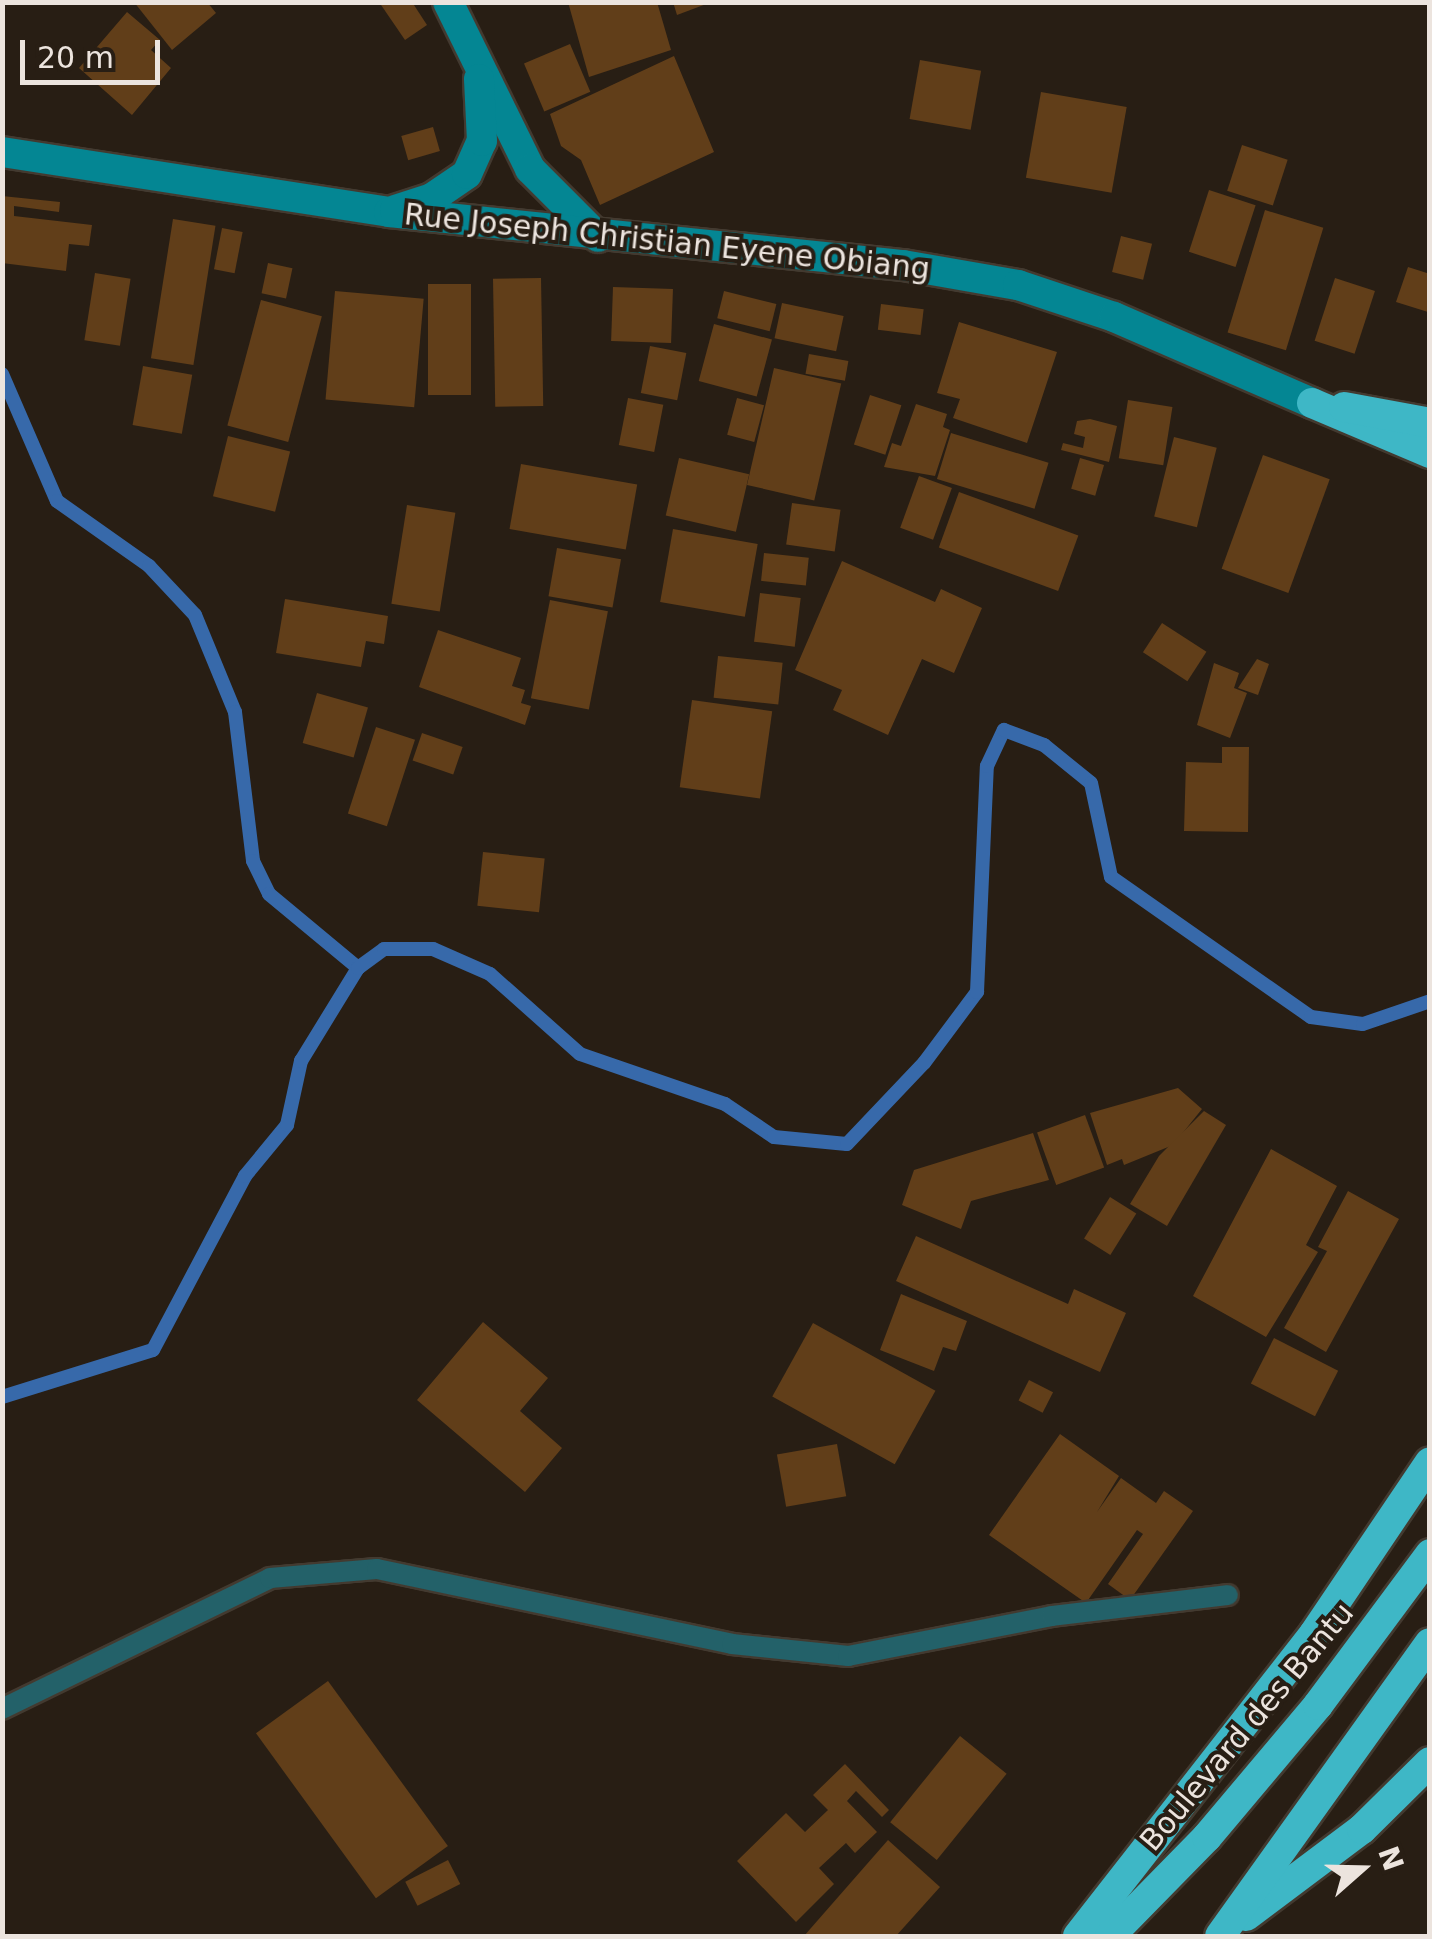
<!DOCTYPE html>
<style>
body{margin:0}
#map{position:relative;width:1432px;height:1939px;overflow:hidden;background:#281e14;font-family:"DejaVu Sans",sans-serif}
div>[style]{position:absolute}
.stream>*{height:14px;margin:-7px;padding:0 7px;transform-origin:7px;border-radius:7px;background:#3769aa}
.building>*{inset:0;background:#613e19;transform-origin:0 0}
.roads{filter:drop-shadow(2px 0 #433a30) drop-shadow(-2px 0 #433a30) drop-shadow(0 2px #433a30) drop-shadow(0 -2px #433a30)}
.lane>*{height:20px;margin:-10px;padding:0 10px;transform-origin:10px;border-radius:10px;background:#236169}
.secondary>*{height:30px;margin:-15px;padding:0 15px;transform-origin:15px;border-radius:15px;background:#048693}
.highway>*{height:30px;margin:-15px;padding:0 15px;transform-origin:15px;border-radius:15px;background:#3eb7c6}
span{translate:-50% -50%;white-space:nowrap;text-align:center;line-height:1.15;-webkit-text-stroke:8px #281e14;paint-order:stroke}
.street-label{font-size:30px;color:#ece4de}
.frame{position:absolute;inset:0;border:5px solid #ece4de;pointer-events:none}
.north{position:absolute;left:1312px;top:1819px;width:100px;height:100px;-webkit-text-stroke:8px #281e14;paint-order:stroke;rotate:70deg;font-size:28px;font-weight:700;line-height:40px;text-align:center;color:#ece4de}
.north::after{content:'';display:block;margin:auto;width:35px;height:45px;background:#ece4de;clip-path:polygon(50% 0,100% 100%,50% 72%,0 100%)}
.scale{position:absolute;left:20px;top:40px;width:140px;height:45px;box-sizing:border-box;border:5px solid #ece4de;border-top:0;padding-left:12px;font-size:30px;line-height:35px;white-space:nowrap;color:#ece4de;-webkit-text-stroke:8px #281e14;paint-order:stroke}
</style>
<div id="map">
<div class="stream">
<div style="left:2px;top:374px;width:138px;rotate:66.6deg"></div>
<div style="left:57px;top:501px;width:113px;rotate:35.2deg"></div>
<div style="left:149px;top:566px;width:67px;rotate:46.8deg"></div>
<div style="left:195px;top:615px;width:105px;rotate:67.6deg"></div>
<div style="left:235px;top:712px;width:150px;rotate:83.1deg"></div>
<div style="left:253px;top:861px;width:37px;rotate:64deg"></div>
<div style="left:269px;top:894px;width:116px;rotate:39.7deg"></div>
<div style="left:2px;top:1397px;width:158px;rotate:-17.3deg"></div>
<div style="left:153px;top:1350px;width:197px;rotate:-62.1deg"></div>
<div style="left:245px;top:1176px;width:66px;rotate:-50.5deg"></div>
<div style="left:287px;top:1125px;width:66px;rotate:-77.7deg"></div>
<div style="left:301px;top:1061px;width:109px;rotate:-58.5deg"></div>
<div style="left:358px;top:968px;width:32px;rotate:-36deg"></div>
<div style="left:384px;top:949px;width:49px"></div>
<div style="left:433px;top:949px;width:62px;rotate:23.7deg"></div>
<div style="left:490px;top:974px;width:120px;rotate:41.6deg"></div>
<div style="left:580px;top:1054px;width:153px;rotate:19deg"></div>
<div style="left:725px;top:1104px;width:59px;rotate:34deg"></div>
<div style="left:774px;top:1137px;width:73px;rotate:5.5deg"></div>
<div style="left:847px;top:1144px;width:112px;rotate:-46.5deg"></div>
<div style="left:924px;top:1063px;width:89px;rotate:-53.3deg"></div>
<div style="left:977px;top:992px;width:226px;rotate:-87.5deg"></div>
<div style="left:987px;top:766px;width:40px;rotate:-65deg"></div>
<div style="left:1004px;top:730px;width:43px;rotate:20.6deg"></div>
<div style="left:1044px;top:745px;width:60px;rotate:39deg"></div>
<div style="left:1091px;top:783px;width:96px;rotate:78deg"></div>
<div style="left:1111px;top:877px;width:244px;rotate:35deg"></div>
<div style="left:1311px;top:1017px;width:52px;rotate:7.7deg"></div>
<div style="left:1363px;top:1024px;width:71px;rotate:-18.9deg"></div>
</div>
<div class="building">
<div style="clip-path:polygon(134px 2px,207px 2px,216px 13px,172px 50px)"></div>
<div style="clip-path:polygon(379px 2px,412px 2px,427px 25px,405px 40px)"></div>
<div style="clip-path:polygon(568px 2px,657px 2px,671px 50px,589px 77px)"></div>
<div style="clip-path:polygon(673px 2px,709px 2px,709px 3px,677px 15px)"></div>
<div style="clip-path:polygon(127px 12px,160px 40px,151px 50px,171px 68px,132px 115px,79px 68px)"></div>
<div style="left:570px;top:44px;width:52px;height:50px;rotate:67deg"></div>
<div style="clip-path:polygon(674px 56px,714px 152px,600px 205px,581px 160px,561px 146px,550px 114px)"></div>
<div style="left:920px;top:60px;width:62px;height:60px;rotate:10deg"></div>
<div style="left:1041px;top:92px;width:87px;height:87px;rotate:10deg"></div>
<div style="left:433px;top:127px;width:25px;height:33px;rotate:74deg"></div>
<div style="left:1242px;top:145px;width:48px;height:48px;rotate:18deg"></div>
<div style="left:1209px;top:190px;width:49px;height:65px;rotate:18deg"></div>
<div style="clip-path:polygon(2px 196px,60px 202px,59px 212px,14px 206px,14px 216px,92px 225px,89px 246px,69px 244px,66px 271px,2px 263px)"></div>
<div style="left:1265px;top:210px;width:61px;height:128px;rotate:17deg"></div>
<div style="left:173px;top:219px;width:43px;height:141px;rotate:9deg"></div>
<div style="left:222px;top:228px;width:21px;height:42px;rotate:11deg"></div>
<div style="left:1121px;top:236px;width:32px;height:37px;rotate:14deg"></div>
<div style="left:268px;top:263px;width:25px;height:31px;rotate:12deg"></div>
<div style="clip-path:polygon(1408px 267px,1430px 274px,1428px 312px,1396px 302px)"></div>
<div style="left:95px;top:273px;width:36px;height:68px;rotate:9deg"></div>
<div style="left:541px;top:278px;width:128px;height:48px;rotate:89deg"></div>
<div style="left:1335px;top:278px;width:42px;height:66px;rotate:18deg"></div>
<div style="left:428px;top:284px;width:43px;height:111px"></div>
<div style="left:613px;top:287px;width:60px;height:54px;rotate:2deg"></div>
<div style="left:335px;top:291px;width:89px;height:109px;rotate:5deg"></div>
<div style="left:724px;top:291px;width:54px;height:28px;rotate:14deg"></div>
<div style="left:261px;top:300px;width:63px;height:130px;rotate:15deg"></div>
<div style="left:782px;top:303px;width:63px;height:36px;rotate:12deg"></div>
<div style="left:881px;top:304px;width:43px;height:26px;rotate:7deg"></div>
<div style="clip-path:polygon(959px 322px,1057px 352px,1027px 443px,953px 418px,960px 399px,937px 393px)"></div>
<div style="left:714px;top:324px;width:60px;height:59px;rotate:15deg"></div>
<div style="left:650px;top:346px;width:37px;height:48px;rotate:11deg"></div>
<div style="left:809px;top:354px;width:40px;height:20px;rotate:10deg"></div>
<div style="left:143px;top:366px;width:50px;height:60px;rotate:10deg"></div>
<div style="left:774px;top:368px;width:69px;height:120px;rotate:13deg"></div>
<div style="left:870px;top:395px;width:33px;height:52px;rotate:18deg"></div>
<div style="left:628px;top:398px;width:36px;height:48px;rotate:11deg"></div>
<div style="left:737px;top:398px;width:28px;height:38px;rotate:15deg"></div>
<div style="left:1128px;top:400px;width:45px;height:59px;rotate:9deg"></div>
<div style="clip-path:polygon(916px 404px,947px 414px,943px 427px,950px 430px,935px 476px,884px 467px,892px 443px,901px 446px)"></div>
<div style="clip-path:polygon(1090px 419px,1117px 426px,1109px 462px,1061px 450px,1063px 443px,1083px 448px,1085px 437px,1074px 434px,1077px 421px)"></div>
<div style="left:951px;top:433px;width:102px;height:48px;rotate:17deg"></div>
<div style="left:228px;top:436px;width:64px;height:62px;rotate:14deg"></div>
<div style="left:1174px;top:437px;width:44px;height:82px;rotate:14deg"></div>
<div style="left:1263px;top:455px;width:71px;height:121px;rotate:20deg"></div>
<div style="left:679px;top:458px;width:72px;height:59px;rotate:13deg"></div>
<div style="left:1080px;top:458px;width:25px;height:32px;rotate:16deg"></div>
<div style="left:521px;top:464px;width:118px;height:66px;rotate:10deg"></div>
<div style="left:919px;top:476px;width:35px;height:55px;rotate:20deg"></div>
<div style="left:959px;top:492px;width:127px;height:59px;rotate:20deg"></div>
<div style="left:792px;top:503px;width:49px;height:42px;rotate:8deg"></div>
<div style="left:407px;top:505px;width:49px;height:100px;rotate:9deg"></div>
<div style="left:673px;top:529px;width:86px;height:74px;rotate:10deg"></div>
<div style="left:557px;top:548px;width:65px;height:49px;rotate:10deg"></div>
<div style="left:764px;top:553px;width:45px;height:28px;rotate:6deg"></div>
<div style="clip-path:polygon(842px 561px,935px 602px,941px 589px,982px 608px,954px 673px,922px 659px,888px 735px,833px 710px,842px 690px,795px 670px)"></div>
<div style="left:760px;top:593px;width:41px;height:49px;rotate:7deg"></div>
<div style="clip-path:polygon(285px 599px,388px 616px,384px 644px,366px 641px,361px 667px,276px 653px)"></div>
<div style="left:550px;top:600px;width:59px;height:100px;rotate:11deg"></div>
<div style="left:1162px;top:623px;width:53px;height:35px;rotate:33deg"></div>
<div style="clip-path:polygon(438px 630px,521px 658px,512px 686px,525px 690px,521px 703px,531px 706px,525px 725px,419px 687px)"></div>
<div style="left:718px;top:656px;width:65px;height:42px;rotate:6deg"></div>
<div style="clip-path:polygon(1257px 659px,1269px 664px,1258px 695px,1238px 688px)"></div>
<div style="clip-path:polygon(1214px 663px,1239px 673px,1234px 688px,1247px 693px,1230px 738px,1197px 725px)"></div>
<div style="left:317px;top:693px;width:53px;height:52px;rotate:16deg"></div>
<div style="left:692px;top:700px;width:81px;height:88px;rotate:8deg"></div>
<div style="left:376px;top:727px;width:41px;height:91px;rotate:18deg"></div>
<div style="left:422px;top:733px;width:43px;height:29px;rotate:19deg"></div>
<div style="clip-path:polygon(1222px 747px,1249px 747px,1248px 832px,1184px 831px,1186px 762px,1222px 763px)"></div>
<div style="left:483px;top:852px;width:62px;height:54px;rotate:6deg"></div>
<div style="clip-path:polygon(1178px 1088px,1202px 1109px,1173px 1145px,1124px 1165px,1122px 1159px,1107px 1165px,1090px 1113px)"></div>
<div style="clip-path:polygon(1204px 1111px,1226px 1125px,1167px 1226px,1130px 1204px,1159px 1156px)"></div>
<div style="left:1085px;top:1115px;width:56px;height:51px;rotate:70deg"></div>
<div style="clip-path:polygon(1033px 1133px,1049px 1180px,971px 1201px,961px 1229px,902px 1205px,914px 1170px)"></div>
<div style="clip-path:polygon(1271px 1149px,1337px 1186px,1306px 1245px,1318px 1252px,1266px 1337px,1193px 1296px)"></div>
<div style="clip-path:polygon(1348px 1191px,1399px 1219px,1326px 1352px,1284px 1328px,1327px 1251px,1318px 1247px)"></div>
<div style="left:1110px;top:1197px;width:31px;height:49px;rotate:32deg"></div>
<div style="clip-path:polygon(916px 1236px,1068px 1304px,1074px 1289px,1126px 1313px,1100px 1372px,896px 1281px)"></div>
<div style="clip-path:polygon(901px 1294px,967px 1321px,956px 1351px,943px 1347px,934px 1371px,880px 1350px)"></div>
<div style="clip-path:polygon(483px 1322px,548px 1378px,520px 1411px,562px 1448px,525px 1492px,417px 1400px)"></div>
<div style="left:813px;top:1323px;width:140px;height:84px;rotate:29deg"></div>
<div style="left:1274px;top:1338px;width:72px;height:51px;rotate:27deg"></div>
<div style="left:1029px;top:1380px;width:27px;height:23px;rotate:27deg"></div>
<div style="clip-path:polygon(1060px 1434px,1119px 1476px,1097px 1512px,1121px 1478px,1156px 1503px,1164px 1491px,1193px 1511px,1130px 1600px,1108px 1584px,1143px 1534px,1137px 1530px,1086px 1603px,989px 1535px)"></div>
<div style="left:837px;top:1444px;width:53px;height:61px;rotate:80deg"></div>
<div style="left:328px;top:1681px;width:204px;height:89px;rotate:54deg"></div>
<div style="left:960px;top:1736px;width:60px;height:111px;rotate:39deg"></div>
<div style="clip-path:polygon(845px 1764px,889px 1810px,882px 1817px,856px 1791px,847px 1801px,877px 1832px,855px 1853px,846px 1843px,819px 1868px,834px 1884px,796px 1922px,737px 1861px,786px 1813px,805px 1832px,828px 1810px,813px 1795px)"></div>
<div style="clip-path:polygon(888px 1840px,940px 1887px,896px 1936px,804px 1936px)"></div>
<div style="left:448px;top:1860px;width:27px;height:48px;rotate:63deg"></div>
</div>
<div class="roads">
<div class="lane">
<div style="left:2px;top:1709px;width:298px;rotate:-26deg"></div>
<div style="left:270px;top:1578px;width:107px;rotate:-4.8deg"></div>
<div style="left:377px;top:1569px;width:363px;rotate:11.9deg"></div>
<div style="left:732px;top:1644px;width:117px;rotate:5.9deg"></div>
<div style="left:848px;top:1656px;width:208px;rotate:-11.1deg"></div>
<div style="left:1052px;top:1616px;width:177px;rotate:-6.8deg"></div>
</div>
<div class="secondary">
<div style="left:448px;top:2px;width:186px;rotate:63.8deg"></div>
<div style="left:530px;top:169px;width:96px;rotate:45deg"></div>
<div style="left:2px;top:152px;width:392px;rotate:8.8deg"></div>
<div style="left:389px;top:212px;width:517px;rotate:5.89deg"></div>
<div style="left:903px;top:265px;width:117px;rotate:9.9deg"></div>
<div style="left:1018px;top:285px;width:101px;rotate:18.4deg"></div>
<div style="left:1114px;top:317px;width:216px;rotate:23.5deg"></div>
<div style="left:395px;top:210px;width:39px;rotate:-18deg"></div>
<div style="left:432px;top:198px;width:42px;rotate:-34.4deg"></div>
<div style="left:467px;top:174px;width:36px;rotate:-66deg"></div>
<div style="left:482px;top:141px;width:62px;rotate:-92.8deg"></div>
</div>
<div class="highway">
<div style="left:1312px;top:403px;width:128px;rotate:23deg"></div>
<div style="left:1344px;top:407px;width:87px;rotate:10.5deg"></div>
<div style="left:1246px;top:1916px;width:145px;rotate:-36.9deg"></div>
<div style="left:1362px;top:1829px;width:95px;rotate:-44.6deg"></div>
<div style="left:1078px;top:1936px;width:383px;rotate:-52deg"></div>
<div style="left:1314px;top:1634px;width:207px;rotate:-56deg"></div>
<div style="left:1110px;top:1936px;width:139px;rotate:-45.6deg"></div>
<div style="left:1207px;top:1837px;width:172px;rotate:-49.9deg"></div>
<div style="left:1318px;top:1705px;width:188px;rotate:-53.4deg"></div>
<div style="left:1220px;top:1936px;width:360px;rotate:-54.4deg"></div>
</div>
</div>
<div class="street-label">
<span style="left:667px;top:242px;rotate:6deg">Rue Joseph Christian Eyene Obiang</span>
<span style="left:1247px;top:1727px;rotate:-50deg">Boulevard des Bantu</span>
</div>
<div class="frame"></div>
<div class="north">N</div>
<div class="scale">20 m</div>
</div>
